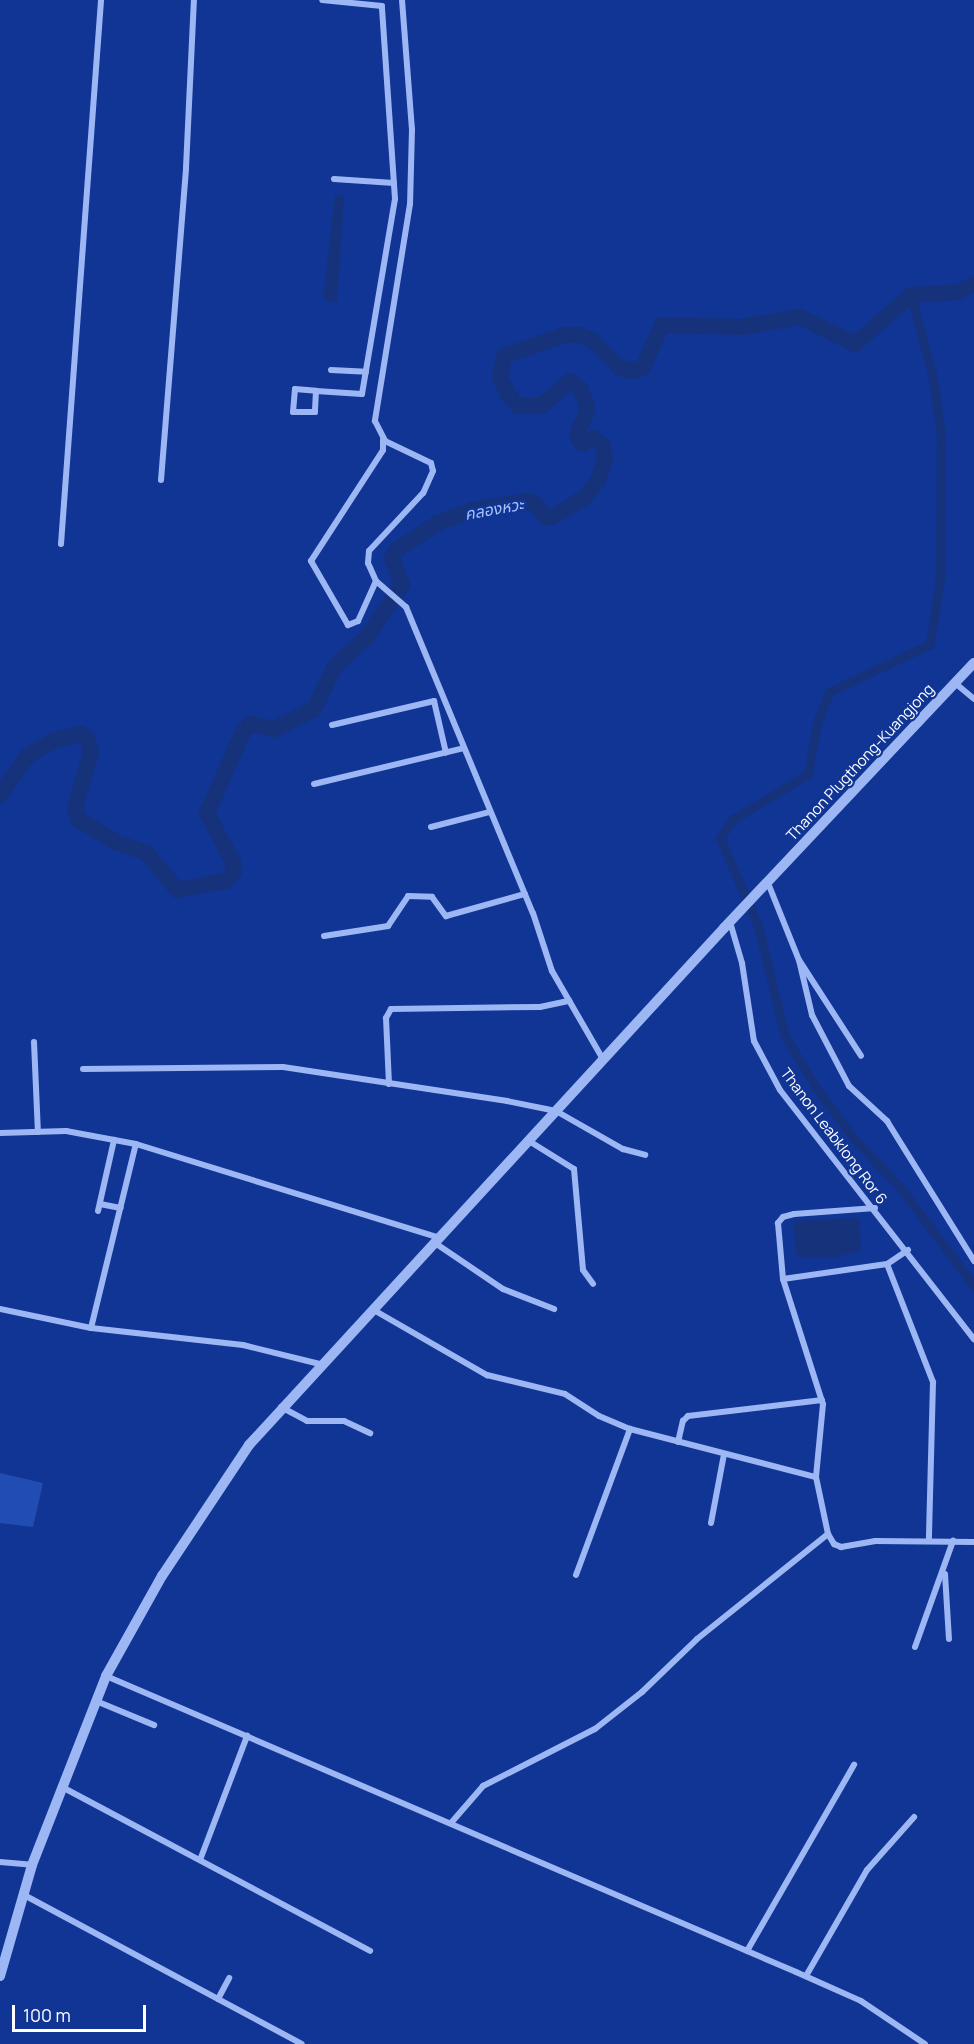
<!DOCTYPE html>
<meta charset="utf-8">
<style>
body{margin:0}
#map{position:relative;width:974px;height:2044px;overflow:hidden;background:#103594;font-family:Manrope,"Noto Sans Thai",sans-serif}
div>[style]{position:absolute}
.green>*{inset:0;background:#214db3}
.water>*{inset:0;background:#16327a}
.canal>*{height:9px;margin:-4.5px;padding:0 4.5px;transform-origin:4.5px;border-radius:4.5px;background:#16327a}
.river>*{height:16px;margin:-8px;padding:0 8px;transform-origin:8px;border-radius:8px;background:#16327a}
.minor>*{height:6px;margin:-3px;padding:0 3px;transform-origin:3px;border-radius:3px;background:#9db7f4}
.tertiary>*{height:10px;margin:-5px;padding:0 5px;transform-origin:5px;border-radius:5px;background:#9db7f4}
span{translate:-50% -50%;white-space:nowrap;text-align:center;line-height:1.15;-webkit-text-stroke:4.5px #103594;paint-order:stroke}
.street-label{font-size:15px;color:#fff}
.water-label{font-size:16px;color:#a9c2fb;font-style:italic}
.scale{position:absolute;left:12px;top:2005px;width:134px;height:27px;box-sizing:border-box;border:3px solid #fff;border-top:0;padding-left:8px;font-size:18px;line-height:21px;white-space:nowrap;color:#fff;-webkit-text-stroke:4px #103594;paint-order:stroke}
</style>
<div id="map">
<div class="green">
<div style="clip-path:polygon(0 1473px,43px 1483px,33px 1527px,0 1523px)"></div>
</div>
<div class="water">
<div style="clip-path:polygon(335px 195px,344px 196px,337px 302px,323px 300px)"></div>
<div style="clip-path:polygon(859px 1218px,861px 1250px,833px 1258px,797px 1257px,793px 1221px)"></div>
</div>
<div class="canal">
<div style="left:911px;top:295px;width:86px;rotate:75.2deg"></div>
<div style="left:933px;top:378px;width:59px;rotate:82.1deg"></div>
<div style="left:941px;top:436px;width:141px;rotate:90.4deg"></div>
<div style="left:940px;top:577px;width:68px;rotate:98.5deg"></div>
<div style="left:930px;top:644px;width:112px;rotate:154.6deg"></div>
<div style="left:829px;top:692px;width:33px;rotate:111deg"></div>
<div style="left:817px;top:723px;width:52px;rotate:100deg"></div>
<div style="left:808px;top:774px;width:87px;rotate:149deg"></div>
<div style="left:733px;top:819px;width:23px;rotate:124deg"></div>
<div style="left:720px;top:838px;width:96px;rotate:66.6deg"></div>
<div style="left:758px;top:926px;width:113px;rotate:76.2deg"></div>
<div style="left:785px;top:1036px;width:58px;rotate:59deg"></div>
<div style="left:815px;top:1086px;width:67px;rotate:53.5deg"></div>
<div style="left:855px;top:1140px;width:65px;rotate:46.2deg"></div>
<div style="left:900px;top:1187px;width:124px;rotate:53.2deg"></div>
</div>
<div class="river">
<div style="left:0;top:795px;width:49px;rotate:-55deg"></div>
<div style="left:28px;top:755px;width:31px;rotate:-29deg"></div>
<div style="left:55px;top:740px;width:26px;rotate:-13deg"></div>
<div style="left:80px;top:734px;width:8px;rotate:30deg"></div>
<div style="left:87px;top:738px;width:15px;rotate:74deg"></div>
<div style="left:91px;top:752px;width:59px;rotate:105.7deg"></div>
<div style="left:75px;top:809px;width:12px;rotate:70deg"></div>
<div style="left:79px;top:820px;width:43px;rotate:30.7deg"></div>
<div style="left:116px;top:842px;width:33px;rotate:20deg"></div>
<div style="left:147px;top:853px;width:48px;rotate:51deg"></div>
<div style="left:177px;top:890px;width:50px;rotate:-10.4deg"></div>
<div style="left:226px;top:881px;width:13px;rotate:-51deg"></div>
<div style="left:234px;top:871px;width:9px;rotate:-96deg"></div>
<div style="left:233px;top:862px;width:55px;rotate:-118deg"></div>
<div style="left:207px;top:813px;width:91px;rotate:-66deg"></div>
<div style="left:244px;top:730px;width:9px;rotate:-41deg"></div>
<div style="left:251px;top:724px;width:24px;rotate:12deg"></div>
<div style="left:274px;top:729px;width:45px;rotate:-26.6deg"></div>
<div style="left:314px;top:709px;width:48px;rotate:-64deg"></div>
<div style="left:335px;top:666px;width:43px;rotate:-42.2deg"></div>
<div style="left:367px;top:637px;width:63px;rotate:-56.1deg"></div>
<div style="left:402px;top:585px;width:28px;rotate:-111deg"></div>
<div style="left:392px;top:559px;width:10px;rotate:-66deg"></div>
<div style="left:396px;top:550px;width:52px;rotate:-32.5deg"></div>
<div style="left:440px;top:522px;width:35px;rotate:-20deg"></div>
<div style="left:473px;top:510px;width:56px;rotate:-9.3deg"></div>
<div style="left:528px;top:501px;width:10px;rotate:24deg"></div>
<div style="left:537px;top:505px;width:15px;rotate:53deg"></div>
<div style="left:546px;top:517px;width:6px"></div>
<div style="left:552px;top:517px;width:37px;rotate:-31deg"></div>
<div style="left:584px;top:498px;width:23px;rotate:-52deg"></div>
<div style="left:598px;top:480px;width:21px;rotate:-71deg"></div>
<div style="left:605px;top:460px;width:14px;rotate:-98deg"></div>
<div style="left:603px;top:446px;width:12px;rotate:-138deg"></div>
<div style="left:594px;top:438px;width:13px;rotate:153deg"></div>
<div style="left:582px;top:444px;width:10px;rotate:-119deg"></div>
<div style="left:577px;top:435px;width:28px;rotate:-67deg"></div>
<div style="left:588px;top:409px;width:22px;rotate:-111deg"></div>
<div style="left:580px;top:388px;width:12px;rotate:-145deg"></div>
<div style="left:570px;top:381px;width:38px;rotate:139deg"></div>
<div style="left:541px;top:406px;width:22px;rotate:180deg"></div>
<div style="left:519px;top:406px;width:14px;rotate:-135deg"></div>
<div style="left:509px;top:396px;width:21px;rotate:-115deg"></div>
<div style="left:500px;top:377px;width:21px;rotate:-79deg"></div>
<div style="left:504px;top:356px;width:64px;rotate:-19.3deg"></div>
<div style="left:564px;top:335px;width:15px"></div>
<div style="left:579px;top:335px;width:15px;rotate:23deg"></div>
<div style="left:593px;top:341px;width:38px;rotate:45deg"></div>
<div style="left:620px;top:368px;width:13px;rotate:13deg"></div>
<div style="left:633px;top:371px;width:11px;rotate:-22deg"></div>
<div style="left:643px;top:367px;width:46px;rotate:-65.7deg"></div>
<div style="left:662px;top:325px;width:80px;rotate:1.4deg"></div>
<div style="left:742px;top:327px;width:59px;rotate:-9.8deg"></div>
<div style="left:800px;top:317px;width:61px;rotate:26.1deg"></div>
<div style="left:855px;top:344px;width:74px;rotate:-41.2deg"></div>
<div style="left:911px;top:295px;width:48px;rotate:-3.6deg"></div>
<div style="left:959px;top:292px;width:17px;rotate:-28deg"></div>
</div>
<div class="minor">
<div style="left:402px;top:0;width:129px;rotate:85.6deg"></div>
<div style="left:412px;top:129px;width:75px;rotate:91.5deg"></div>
<div style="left:410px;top:204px;width:220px;rotate:99.2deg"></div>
<div style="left:375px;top:421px;width:22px;rotate:63deg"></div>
<div style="left:385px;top:441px;width:51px;rotate:25.6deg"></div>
<div style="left:431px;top:463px;width:8px;rotate:76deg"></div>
<div style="left:433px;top:471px;width:24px;rotate:114deg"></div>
<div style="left:423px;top:493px;width:79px;rotate:133deg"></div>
<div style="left:369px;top:551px;width:12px;rotate:95deg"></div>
<div style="left:368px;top:563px;width:20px;rotate:66deg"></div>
<div style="left:376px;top:581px;width:40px;rotate:41deg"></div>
<div style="left:406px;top:607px;width:331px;rotate:67.5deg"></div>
<div style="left:533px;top:913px;width:61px;rotate:71.9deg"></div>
<div style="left:552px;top:971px;width:104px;rotate:60deg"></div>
<div style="left:334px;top:179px;width:60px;rotate:3.8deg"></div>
<div style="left:331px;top:370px;width:35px;rotate:3deg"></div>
<div style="left:316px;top:391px;width:21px;rotate:93deg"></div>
<div style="left:315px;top:412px;width:22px;rotate:180deg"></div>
<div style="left:293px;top:412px;width:23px;rotate:-85deg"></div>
<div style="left:295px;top:389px;width:21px;rotate:5deg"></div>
<div style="left:316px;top:391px;width:46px;rotate:3.7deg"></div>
<div style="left:362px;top:394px;width:198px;rotate:-80.4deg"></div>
<div style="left:395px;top:199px;width:193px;rotate:-93.9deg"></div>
<div style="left:382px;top:6px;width:60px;rotate:-174.3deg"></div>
<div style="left:161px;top:480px;width:313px;rotate:-85.4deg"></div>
<div style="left:186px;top:168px;width:168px;rotate:-87.3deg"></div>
<div style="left:61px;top:544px;width:545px;rotate:-85.79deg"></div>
<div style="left:376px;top:581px;width:44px;rotate:114.2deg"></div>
<div style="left:358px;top:621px;width:11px;rotate:158deg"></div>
<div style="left:348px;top:625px;width:74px;rotate:-120deg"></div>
<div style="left:311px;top:561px;width:132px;rotate:-57deg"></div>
<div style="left:383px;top:450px;width:10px;rotate:-90deg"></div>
<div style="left:955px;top:683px;width:25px;rotate:40deg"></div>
<div style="left:332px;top:725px;width:105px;rotate:-13.2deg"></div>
<div style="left:434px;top:701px;width:53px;rotate:77deg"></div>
<div style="left:314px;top:784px;width:154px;rotate:-13.5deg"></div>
<div style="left:431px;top:827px;width:61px;rotate:-14.3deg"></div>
<div style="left:768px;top:883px;width:83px;rotate:68.1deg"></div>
<div style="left:799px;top:960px;width:114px;rotate:57.1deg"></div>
<div style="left:730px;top:922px;width:43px;rotate:73.7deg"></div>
<div style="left:742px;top:963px;width:79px;rotate:81.3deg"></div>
<div style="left:754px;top:1041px;width:55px;rotate:62deg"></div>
<div style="left:780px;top:1090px;width:316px;rotate:52.1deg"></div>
<div style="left:324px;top:936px;width:65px;rotate:-8.9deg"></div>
<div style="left:388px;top:926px;width:36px;rotate:-56deg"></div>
<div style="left:408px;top:896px;width:24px;rotate:2deg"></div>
<div style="left:432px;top:897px;width:24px;rotate:54deg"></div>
<div style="left:446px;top:916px;width:82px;rotate:-15.6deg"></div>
<div style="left:799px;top:960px;width:57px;rotate:76.7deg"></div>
<div style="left:812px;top:1015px;width:80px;rotate:62.5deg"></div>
<div style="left:849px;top:1086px;width:52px;rotate:42.6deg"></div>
<div style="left:887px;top:1121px;width:165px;rotate:58.1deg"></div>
<div style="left:34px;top:1042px;width:90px;rotate:87.5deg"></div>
<div style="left:83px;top:1069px;width:200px;rotate:-0.6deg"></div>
<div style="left:283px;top:1067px;width:227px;rotate:8.6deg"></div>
<div style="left:507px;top:1101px;width:50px;rotate:11.5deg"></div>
<div style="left:556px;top:1111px;width:77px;rotate:29.6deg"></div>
<div style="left:623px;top:1149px;width:23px;rotate:15deg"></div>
<div style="left:389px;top:1084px;width:66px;rotate:-92.6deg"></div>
<div style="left:386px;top:1018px;width:10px;rotate:-61deg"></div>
<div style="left:391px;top:1009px;width:149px;rotate:-0.8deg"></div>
<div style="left:540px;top:1007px;width:30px;rotate:-12deg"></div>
<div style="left:0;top:1133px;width:66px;rotate:-1.7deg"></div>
<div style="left:66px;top:1131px;width:71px;rotate:10.5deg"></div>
<div style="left:136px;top:1144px;width:317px;rotate:17.2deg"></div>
<div style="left:529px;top:1141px;width:53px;rotate:31.9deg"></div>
<div style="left:574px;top:1169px;width:101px;rotate:84.9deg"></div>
<div style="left:583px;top:1270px;width:17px;rotate:54deg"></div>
<div style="left:100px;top:1204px;width:21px;rotate:11deg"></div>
<div style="left:875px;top:1208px;width:81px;rotate:175.8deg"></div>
<div style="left:794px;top:1214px;width:11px;rotate:165deg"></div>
<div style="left:783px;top:1217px;width:8px;rotate:130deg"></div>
<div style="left:778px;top:1223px;width:56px;rotate:84.9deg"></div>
<div style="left:783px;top:1279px;width:131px;rotate:72.3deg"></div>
<div style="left:823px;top:1404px;width:73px;rotate:95.5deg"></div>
<div style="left:816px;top:1477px;width:58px;rotate:78.1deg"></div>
<div style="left:828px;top:1534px;width:12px;rotate:59deg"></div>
<div style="left:834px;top:1544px;width:8px;rotate:23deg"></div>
<div style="left:841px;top:1547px;width:35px;rotate:-10deg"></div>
<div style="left:875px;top:1541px;width:99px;rotate:0.6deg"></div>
<div style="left:98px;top:1211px;width:73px;rotate:-77.3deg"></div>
<div style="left:435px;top:1243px;width:82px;rotate:34.1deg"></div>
<div style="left:503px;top:1289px;width:55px;rotate:21.4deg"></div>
<div style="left:908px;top:1250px;width:25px;rotate:146deg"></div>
<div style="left:887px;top:1264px;width:127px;rotate:68.7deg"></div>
<div style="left:933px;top:1382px;width:158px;rotate:91.5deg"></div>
<div style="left:783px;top:1279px;width:105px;rotate:-8.2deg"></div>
<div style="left:0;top:1309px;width:93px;rotate:11.8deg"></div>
<div style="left:91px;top:1328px;width:153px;rotate:6.4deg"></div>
<div style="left:243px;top:1345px;width:79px;rotate:13.9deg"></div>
<div style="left:372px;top:1309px;width:133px;rotate:29.9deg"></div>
<div style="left:487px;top:1375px;width:80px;rotate:13.7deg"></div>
<div style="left:565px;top:1394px;width:40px;rotate:32.9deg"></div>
<div style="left:599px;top:1416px;width:34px;rotate:23deg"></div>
<div style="left:630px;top:1429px;width:192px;rotate:14.5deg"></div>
<div style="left:91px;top:1328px;width:189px;rotate:-76.3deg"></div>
<div style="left:281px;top:1407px;width:30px;rotate:28deg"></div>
<div style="left:307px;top:1421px;width:37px"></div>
<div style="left:344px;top:1421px;width:29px;rotate:25deg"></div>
<div style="left:678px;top:1442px;width:22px;rotate:-77deg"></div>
<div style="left:683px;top:1421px;width:7px;rotate:-45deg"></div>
<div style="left:688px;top:1416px;width:135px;rotate:-6.8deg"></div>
<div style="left:711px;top:1523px;width:70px;rotate:-79.3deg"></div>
<div style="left:945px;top:1574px;width:65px;rotate:86.5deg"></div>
<div style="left:576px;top:1575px;width:156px;rotate:-69.7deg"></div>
<div style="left:915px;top:1647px;width:113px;rotate:-70.3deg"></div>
<div style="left:106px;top:1676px;width:751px;rotate:23.22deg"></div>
<div style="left:796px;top:1972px;width:71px;rotate:24deg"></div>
<div style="left:861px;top:2001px;width:77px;rotate:33.9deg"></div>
<div style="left:96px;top:1701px;width:63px;rotate:22.5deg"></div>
<div style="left:62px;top:1787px;width:349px;rotate:28deg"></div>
<div style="left:451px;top:1823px;width:49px;rotate:-49.1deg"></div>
<div style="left:483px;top:1786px;width:126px;rotate:-27deg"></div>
<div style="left:595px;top:1729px;width:60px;rotate:-38.2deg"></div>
<div style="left:642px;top:1692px;width:76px;rotate:-43.9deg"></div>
<div style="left:697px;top:1639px;width:168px;rotate:-38.7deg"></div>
<div style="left:200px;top:1860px;width:133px;rotate:-69.2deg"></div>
<div style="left:0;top:1862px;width:32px;rotate:5deg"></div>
<div style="left:24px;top:1895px;width:315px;rotate:28.2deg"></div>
<div style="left:747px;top:1951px;width:215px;rotate:-60.1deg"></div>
<div style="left:806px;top:1976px;width:122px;rotate:-60.1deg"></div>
<div style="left:867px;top:1870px;width:71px;rotate:-48.4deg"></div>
<div style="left:218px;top:1999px;width:24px;rotate:-62deg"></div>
</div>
<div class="tertiary">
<div style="left:0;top:1976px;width:116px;rotate:-73.9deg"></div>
<div style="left:32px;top:1865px;width:203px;rotate:-68.6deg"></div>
<div style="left:106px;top:1676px;width:115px;rotate:-60.8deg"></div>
<div style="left:162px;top:1576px;width:157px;rotate:-56.4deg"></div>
<div style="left:249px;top:1445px;width:702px;rotate:-47.42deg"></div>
<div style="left:724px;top:928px;width:364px;rotate:-46.7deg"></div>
</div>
<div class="street-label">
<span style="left:860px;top:762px;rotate:-47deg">Thanon Plugthong-Kuangjong</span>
<span style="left:834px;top:1136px;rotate:53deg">Thanon Leabklong Ror 6</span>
</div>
<div class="water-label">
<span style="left:494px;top:509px;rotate:-10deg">คลองหวะ</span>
</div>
<div class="scale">100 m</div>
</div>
